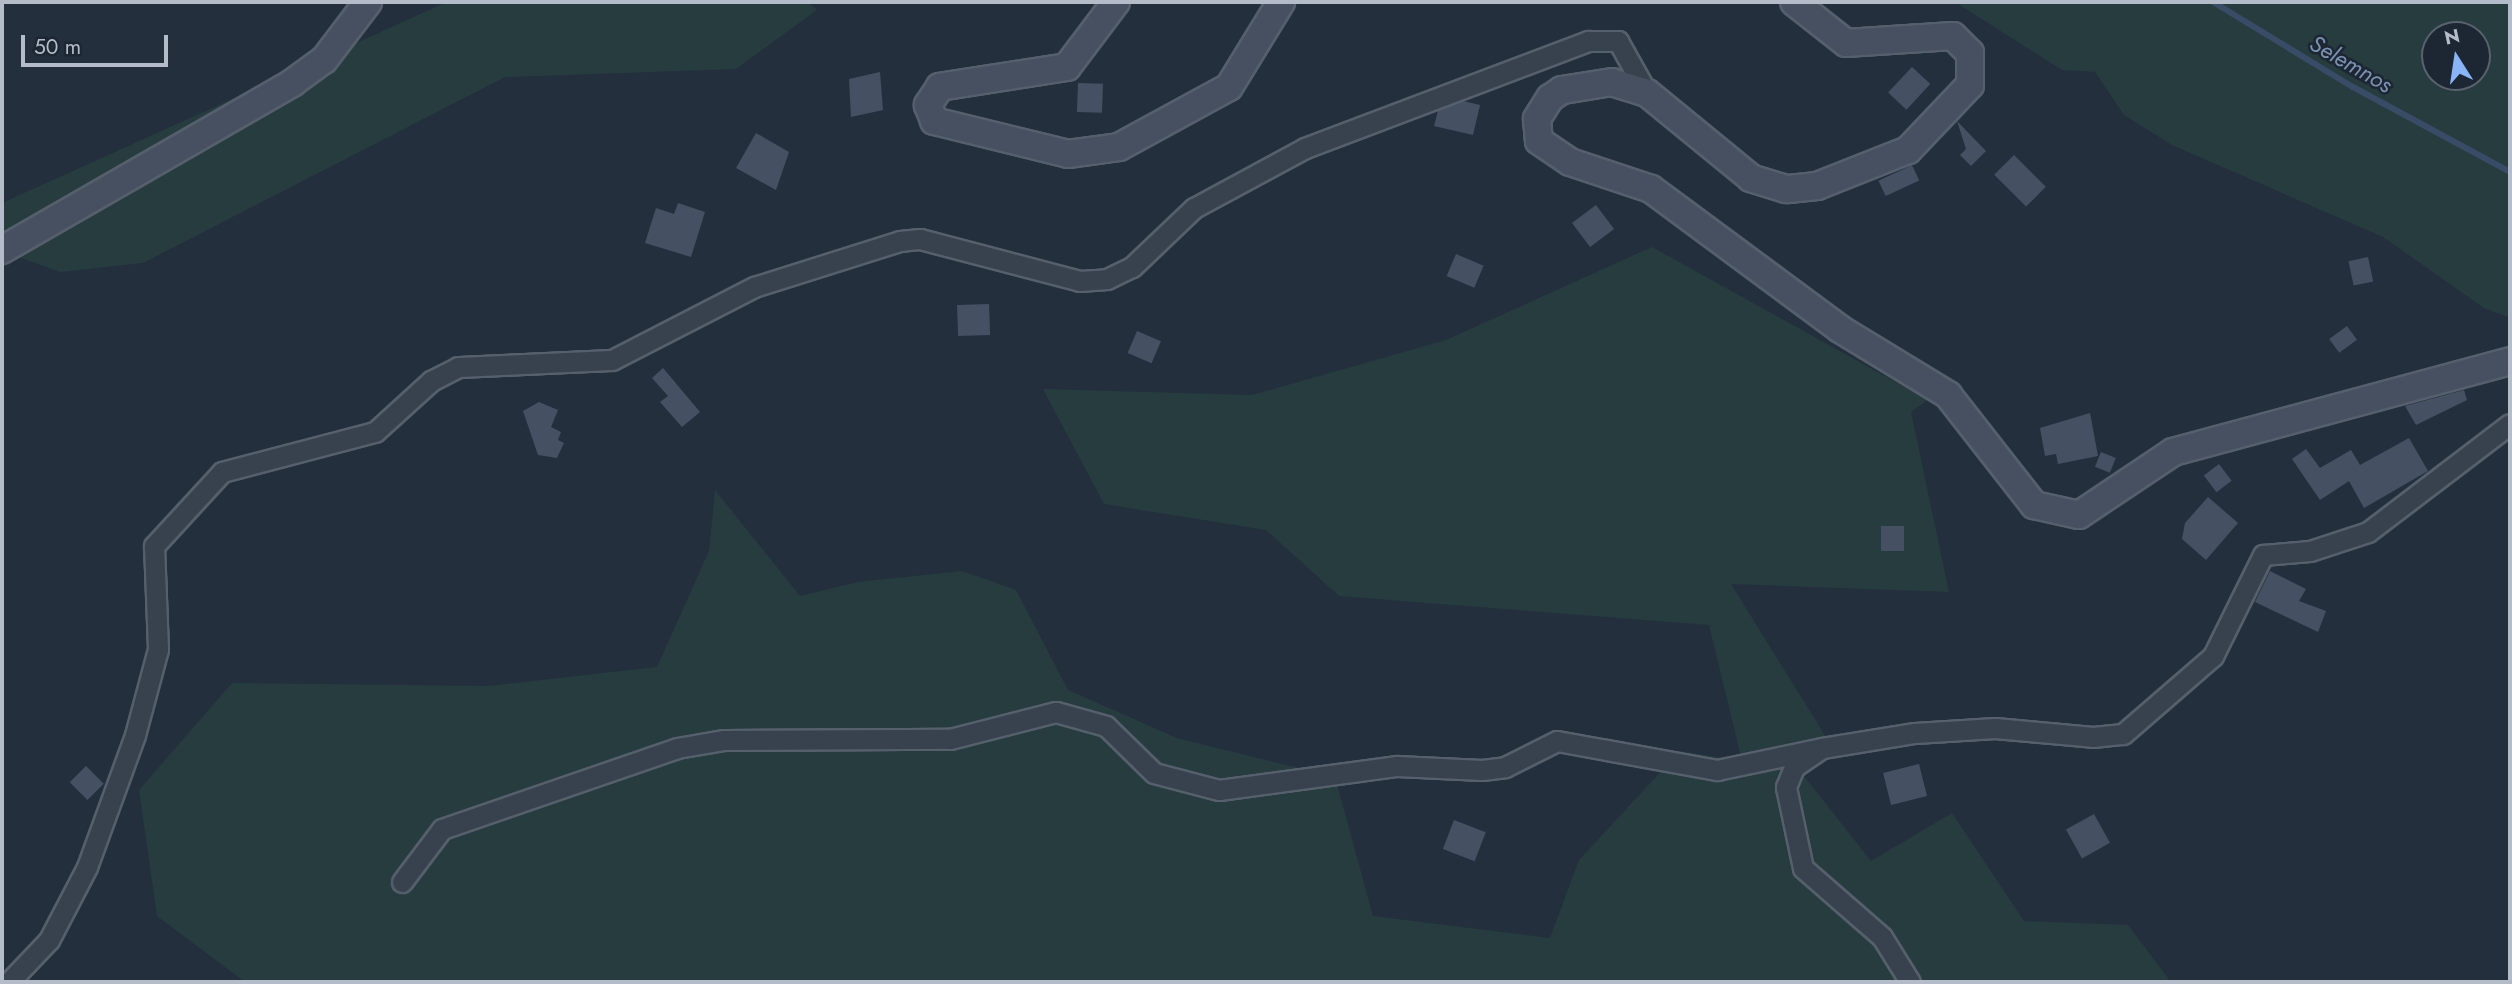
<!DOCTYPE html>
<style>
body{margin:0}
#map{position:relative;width:2512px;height:984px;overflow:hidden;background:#242f3e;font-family:Jost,sans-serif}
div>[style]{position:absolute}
.green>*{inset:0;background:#263c3f}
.stream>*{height:6px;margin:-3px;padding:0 3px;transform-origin:3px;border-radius:3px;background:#394c67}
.building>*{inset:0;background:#455162;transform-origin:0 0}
.roads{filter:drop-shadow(2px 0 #565f6c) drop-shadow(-2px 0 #565f6c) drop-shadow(0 2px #565f6c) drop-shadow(0 -2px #565f6c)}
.street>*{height:19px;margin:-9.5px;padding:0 9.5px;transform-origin:9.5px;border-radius:9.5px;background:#38414e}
.secondary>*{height:26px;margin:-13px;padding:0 13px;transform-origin:13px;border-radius:13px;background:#465061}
span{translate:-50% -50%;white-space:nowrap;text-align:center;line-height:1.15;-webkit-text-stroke:5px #1d2633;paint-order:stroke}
.water-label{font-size:23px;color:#7c92b1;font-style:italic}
.frame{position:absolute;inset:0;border:4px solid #b4bcc9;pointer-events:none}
.north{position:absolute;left:2421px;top:21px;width:70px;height:70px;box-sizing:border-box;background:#1d2633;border:2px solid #59626f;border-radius:50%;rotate:348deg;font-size:19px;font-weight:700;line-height:28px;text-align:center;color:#b4bcc9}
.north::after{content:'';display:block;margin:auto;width:24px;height:32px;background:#8ab4f8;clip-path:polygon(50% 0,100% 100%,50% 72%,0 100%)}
.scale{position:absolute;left:21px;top:35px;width:147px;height:32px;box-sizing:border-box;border:4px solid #b4bcc9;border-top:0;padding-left:9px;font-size:21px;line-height:24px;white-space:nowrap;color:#b4bcc9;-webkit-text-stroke:5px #1d2633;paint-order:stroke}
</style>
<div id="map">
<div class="green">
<div style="clip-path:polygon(447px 2px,808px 2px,817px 10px,736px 69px,505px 77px,143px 263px,60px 272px,2px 251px,2px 203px)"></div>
<div style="clip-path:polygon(evenodd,1955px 2px,2510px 2px,2510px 318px,2484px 308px,2383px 237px,2172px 145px,2124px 115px,2095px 72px,2062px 70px,1955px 2px,2477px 35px,2477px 77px,2435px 77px,2435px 35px,2477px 35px)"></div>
<div style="clip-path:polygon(1652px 247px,1928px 400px,1911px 412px,1949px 592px,1731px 584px,1826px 737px,1800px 771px,1871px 861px,1952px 813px,2024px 921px,2128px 925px,2171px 982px,245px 982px,157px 916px,139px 790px,232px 683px,487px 686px,657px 667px,709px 551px,715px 490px,800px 596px,858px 582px,962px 571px,1016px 590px,1068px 690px,1177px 738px,1335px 777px,1373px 916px,1550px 938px,1579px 860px,1680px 751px,1742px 761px,1709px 625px,1339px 596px,1266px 530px,1104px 504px,1043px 389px,1252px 395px,1446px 340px)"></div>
</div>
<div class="stream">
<div style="left:2213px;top:2px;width:164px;rotate:31.3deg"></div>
<div style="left:2353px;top:87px;width:179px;rotate:28.4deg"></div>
</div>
<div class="building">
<div style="left:1912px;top:67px;width:25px;height:35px;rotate:43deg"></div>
<div style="clip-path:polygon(880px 72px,883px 110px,851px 117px,849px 79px)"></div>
<div style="left:1078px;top:83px;width:25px;height:29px;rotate:2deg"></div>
<div style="clip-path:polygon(1463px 101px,1480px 105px,1473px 135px,1434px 126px,1438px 111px)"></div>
<div style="clip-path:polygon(1957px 121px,1986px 151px,1971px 166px,1960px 155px,1966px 149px)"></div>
<div style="clip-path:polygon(756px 133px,789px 152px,776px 190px,736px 168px)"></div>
<div style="left:2014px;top:155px;width:45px;height:28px;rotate:45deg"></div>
<div style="left:1912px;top:165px;width:17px;height:37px;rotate:65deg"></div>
<div style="clip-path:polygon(678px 203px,705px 212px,691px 257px,645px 243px,656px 208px,674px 214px)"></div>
<div style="left:1596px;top:205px;width:30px;height:30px;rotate:53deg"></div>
<div style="left:1456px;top:254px;width:30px;height:24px;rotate:23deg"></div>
<div style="left:2368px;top:257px;width:25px;height:20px;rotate:78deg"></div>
<div style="left:989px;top:304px;width:31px;height:32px;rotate:88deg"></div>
<div style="left:2347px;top:326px;width:17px;height:22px;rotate:54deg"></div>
<div style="left:1137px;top:331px;width:26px;height:24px;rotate:23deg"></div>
<div style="clip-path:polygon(663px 368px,700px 412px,682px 427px,660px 402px,668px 396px,652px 378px)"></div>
<div style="clip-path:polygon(2464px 390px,2467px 400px,2416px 425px,2405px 406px)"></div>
<div style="clip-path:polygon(539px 402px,558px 410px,551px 427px,561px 432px,558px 440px,564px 443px,557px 458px,538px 455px,523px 411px)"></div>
<div style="clip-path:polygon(2090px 413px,2098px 456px,2058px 464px,2056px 454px,2045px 456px,2040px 428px)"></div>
<div style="clip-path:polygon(2409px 438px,2428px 471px,2364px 508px,2349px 481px,2320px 500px,2292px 459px,2306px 449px,2320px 468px,2351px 450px,2360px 465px)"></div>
<div style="left:2101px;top:452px;width:16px;height:16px;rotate:22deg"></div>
<div style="left:2219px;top:464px;width:21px;height:19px;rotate:53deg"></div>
<div style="clip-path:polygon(2208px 497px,2238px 523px,2206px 560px,2182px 539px,2185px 523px)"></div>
<div style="left:1881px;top:526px;width:23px;height:25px"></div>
<div style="clip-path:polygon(2270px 571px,2306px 589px,2299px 601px,2326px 611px,2318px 632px,2255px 602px)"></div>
<div style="left:1919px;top:764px;width:33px;height:37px;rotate:76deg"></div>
<div style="left:86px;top:766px;width:25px;height:23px;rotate:45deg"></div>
<div style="left:2094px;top:814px;width:33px;height:32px;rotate:61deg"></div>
<div style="left:1454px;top:820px;width:34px;height:31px;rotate:21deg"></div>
</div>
<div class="roads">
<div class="street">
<div style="left:402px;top:882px;width:66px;rotate:-53deg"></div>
<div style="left:442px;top:829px;width:249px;rotate:-19deg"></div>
<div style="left:677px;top:748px;width:48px;rotate:-9.7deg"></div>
<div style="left:724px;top:740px;width:226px;rotate:-0.3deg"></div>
<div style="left:950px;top:739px;width:109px;rotate:-14.3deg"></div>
<div style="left:1056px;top:712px;width:52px;rotate:15.6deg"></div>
<div style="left:1106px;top:726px;width:67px;rotate:44.4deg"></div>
<div style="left:1154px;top:773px;width:67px;rotate:14.7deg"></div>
<div style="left:1219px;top:790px;width:180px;rotate:-7.7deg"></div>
<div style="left:1397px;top:766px;width:85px;rotate:2.7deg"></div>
<div style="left:1482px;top:770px;width:23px;rotate:-7deg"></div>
<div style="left:1505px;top:767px;width:58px;rotate:-26.6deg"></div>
<div style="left:1557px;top:741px;width:163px;rotate:10.3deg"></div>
<div style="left:1717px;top:770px;width:107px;rotate:-11.8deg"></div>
<div style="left:9px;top:982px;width:58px;rotate:-46.4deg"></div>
<div style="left:49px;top:940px;width:82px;rotate:-62.5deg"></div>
<div style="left:87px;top:867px;width:140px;rotate:-70deg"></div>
<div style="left:135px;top:735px;width:89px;rotate:-75deg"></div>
<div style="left:158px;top:649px;width:103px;rotate:-92.2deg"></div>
<div style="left:154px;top:546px;width:100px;rotate:-47.4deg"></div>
<div style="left:222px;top:472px;width:158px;rotate:-14.7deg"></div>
<div style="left:375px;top:432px;width:76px;rotate:-42.3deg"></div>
<div style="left:431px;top:381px;width:30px;rotate:-27deg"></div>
<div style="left:458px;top:367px;width:154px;rotate:-2.6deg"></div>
<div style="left:612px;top:360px;width:160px;rotate:-27.2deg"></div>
<div style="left:754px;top:287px;width:153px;rotate:-17.5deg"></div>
<div style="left:900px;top:241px;width:20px;rotate:-6deg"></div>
<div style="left:920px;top:239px;width:165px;rotate:14.7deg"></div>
<div style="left:1080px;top:281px;width:27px;rotate:-4deg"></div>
<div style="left:1107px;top:279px;width:28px;rotate:-26deg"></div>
<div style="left:1132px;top:267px;width:86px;rotate:-43.6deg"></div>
<div style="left:1194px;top:208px;width:126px;rotate:-28.4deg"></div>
<div style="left:1305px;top:148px;width:303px;rotate:-20.7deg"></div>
<div style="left:1588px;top:41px;width:30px"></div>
<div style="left:1618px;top:41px;width:60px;rotate:60.9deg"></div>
<div style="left:1910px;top:982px;width:53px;rotate:-121.9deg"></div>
<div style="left:1882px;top:937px;width:105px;rotate:-138.9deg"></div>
<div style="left:1803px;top:868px;width:83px;rotate:-101.9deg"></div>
<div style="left:1786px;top:787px;width:22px;rotate:-68deg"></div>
<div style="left:1794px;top:767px;width:34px;rotate:-34deg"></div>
<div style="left:1822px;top:748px;width:94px;rotate:-9.2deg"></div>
<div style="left:1915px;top:733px;width:80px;rotate:-3.6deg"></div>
<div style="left:1995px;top:728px;width:98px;rotate:5.2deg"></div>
<div style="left:2093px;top:737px;width:30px;rotate:-6deg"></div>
<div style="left:2123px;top:734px;width:119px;rotate:-40.9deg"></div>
<div style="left:2213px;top:656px;width:113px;rotate:-63.7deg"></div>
<div style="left:2263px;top:555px;width:47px;rotate:-4.9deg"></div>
<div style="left:2310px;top:551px;width:61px;rotate:-18.1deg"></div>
<div style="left:2368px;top:532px;width:178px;rotate:-37.3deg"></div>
</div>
<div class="secondary">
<div style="left:1116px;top:2px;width:81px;rotate:127deg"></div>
<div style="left:1067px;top:67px;width:129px;rotate:171.1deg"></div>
<div style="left:940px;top:87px;width:22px;rotate:124deg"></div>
<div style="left:928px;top:105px;width:17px;rotate:69deg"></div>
<div style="left:934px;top:121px;width:138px;rotate:13.8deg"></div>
<div style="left:1068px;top:154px;width:51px;rotate:-7.8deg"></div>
<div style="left:1119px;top:147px;width:125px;rotate:-28.6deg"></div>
<div style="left:1229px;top:87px;width:100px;rotate:-58.5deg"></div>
<div style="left:1794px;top:2px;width:66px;rotate:38.3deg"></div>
<div style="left:1846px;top:43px;width:107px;rotate:-3.7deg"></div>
<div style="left:1953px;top:36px;width:24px;rotate:45deg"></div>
<div style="left:1970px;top:53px;width:32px;rotate:90deg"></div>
<div style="left:1970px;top:85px;width:90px;rotate:133.6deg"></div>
<div style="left:1908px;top:150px;width:98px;rotate:158.4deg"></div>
<div style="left:1817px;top:186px;width:31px;rotate:174deg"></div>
<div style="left:1786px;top:189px;width:37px;rotate:-163deg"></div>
<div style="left:1751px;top:178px;width:134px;rotate:-140.7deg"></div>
<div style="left:1647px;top:93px;width:37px;rotate:-163deg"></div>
<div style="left:1612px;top:82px;width:51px;rotate:170.9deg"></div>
<div style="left:1562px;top:90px;width:14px;rotate:146deg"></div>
<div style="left:1550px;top:98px;width:25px;rotate:122deg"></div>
<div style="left:1537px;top:119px;width:22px;rotate:85deg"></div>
<div style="left:1539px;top:141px;width:37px;rotate:34deg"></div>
<div style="left:1570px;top:162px;width:85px;rotate:18.4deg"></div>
<div style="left:1651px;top:189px;width:235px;rotate:36.5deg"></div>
<div style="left:1840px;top:329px;width:127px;rotate:31.4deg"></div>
<div style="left:1948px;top:395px;width:140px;rotate:52deg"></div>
<div style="left:2034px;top:505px;width:46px;rotate:12.5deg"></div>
<div style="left:2079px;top:515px;width:113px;rotate:-33.8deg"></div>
<div style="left:2173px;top:452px;width:349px;rotate:-15.1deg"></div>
<div style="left:2px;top:250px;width:335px;rotate:-29.9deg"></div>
<div style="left:292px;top:83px;width:39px;rotate:-36deg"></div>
<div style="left:324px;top:60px;width:73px;rotate:-52.8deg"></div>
</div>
</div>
<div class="water-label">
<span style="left:2351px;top:64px;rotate:30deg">Selemnos</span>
</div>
<div class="frame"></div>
<div class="north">N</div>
<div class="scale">50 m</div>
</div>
